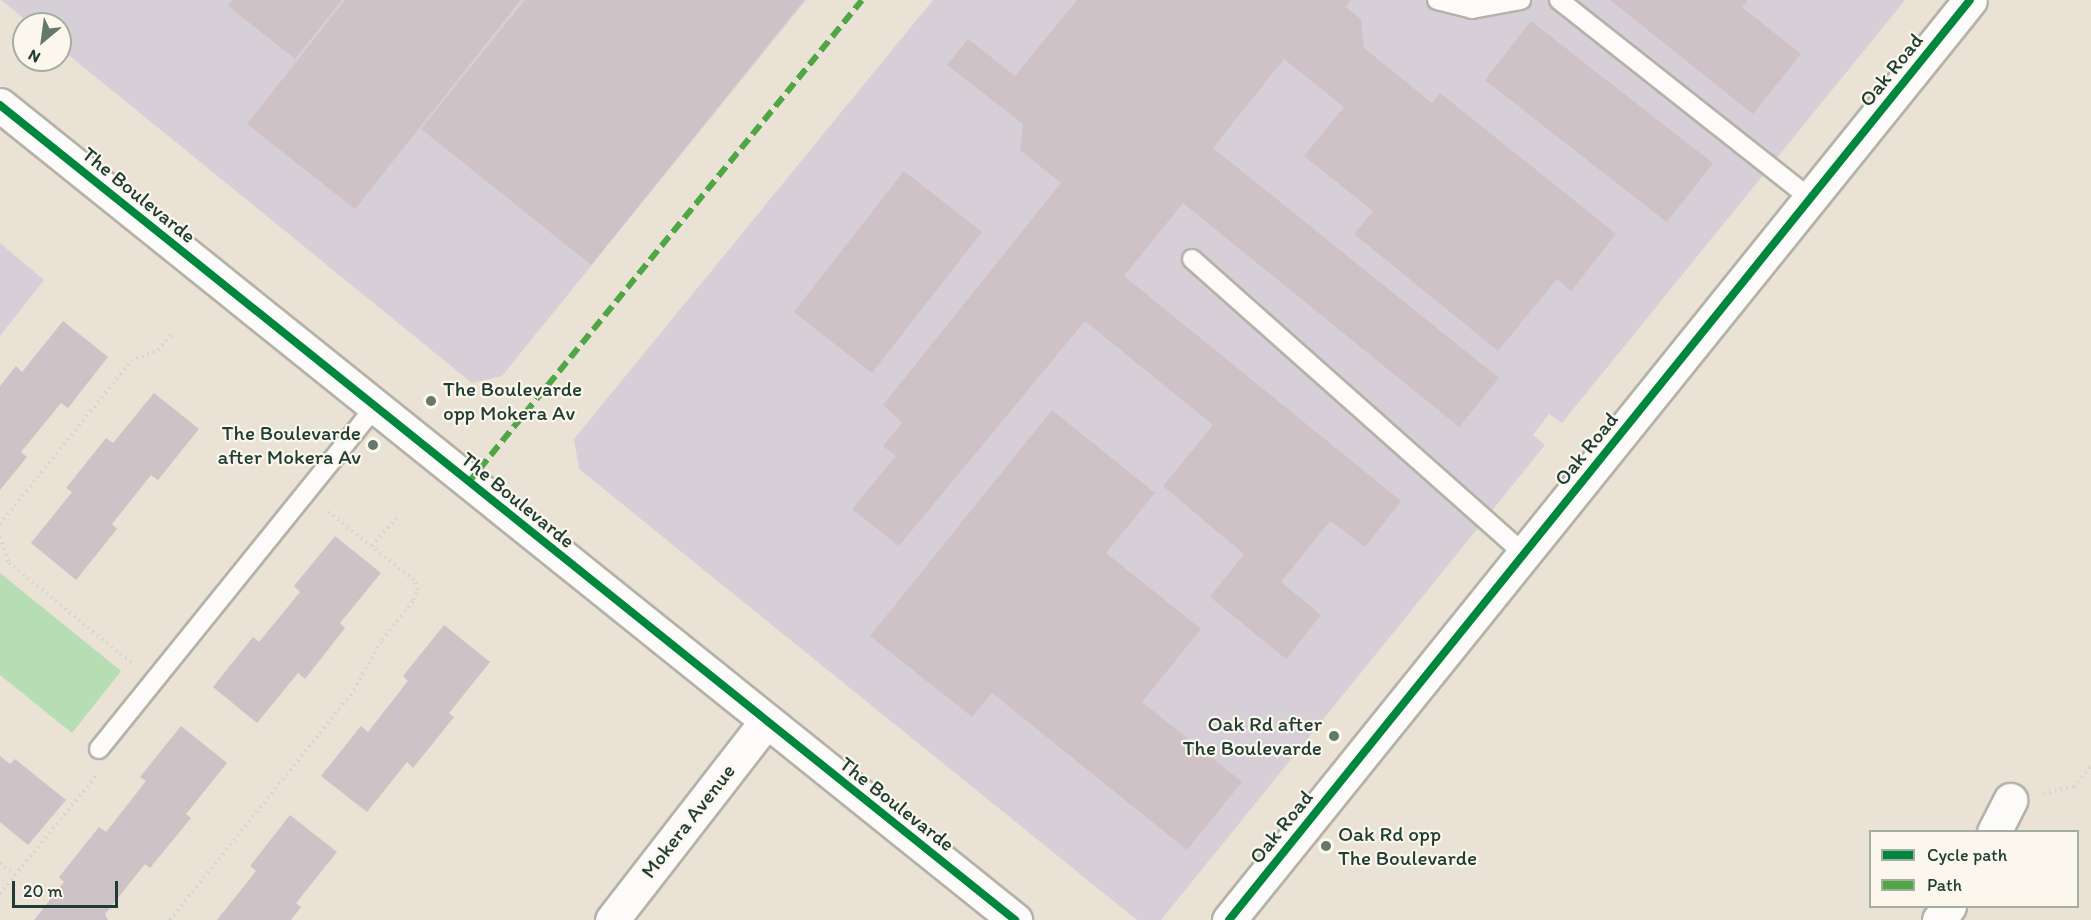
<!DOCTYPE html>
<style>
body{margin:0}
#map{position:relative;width:2091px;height:920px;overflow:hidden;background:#eae2d4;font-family:Itim,sans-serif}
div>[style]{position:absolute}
.industrial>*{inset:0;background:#d6cfd7}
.green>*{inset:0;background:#b6ddb3}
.building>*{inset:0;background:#cec2c7;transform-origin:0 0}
.path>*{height:4px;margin-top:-2px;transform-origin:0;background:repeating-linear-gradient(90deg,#d4d4cf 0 1.5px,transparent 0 6px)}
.roads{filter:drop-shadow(2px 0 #b4b2a9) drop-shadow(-2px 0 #b4b2a9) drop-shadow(0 2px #b4b2a9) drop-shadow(0 -2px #b4b2a9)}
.service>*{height:18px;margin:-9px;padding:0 9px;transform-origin:9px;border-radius:9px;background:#fcfbf9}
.minor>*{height:33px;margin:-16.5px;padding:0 16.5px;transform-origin:16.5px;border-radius:16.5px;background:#fcfbf9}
.tertiary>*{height:33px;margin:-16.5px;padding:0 16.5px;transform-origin:16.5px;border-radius:16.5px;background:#fcfbf9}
.quiet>*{height:6px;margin-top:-3px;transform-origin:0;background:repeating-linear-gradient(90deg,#4fa644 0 12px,transparent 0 18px)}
.cycleway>*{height:8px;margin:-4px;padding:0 4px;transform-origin:4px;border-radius:4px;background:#00873e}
.dots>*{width:16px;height:16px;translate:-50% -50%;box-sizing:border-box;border:3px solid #fbf7ec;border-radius:50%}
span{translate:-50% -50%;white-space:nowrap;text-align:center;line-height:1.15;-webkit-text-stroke:4.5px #fbf7ec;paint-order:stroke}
.street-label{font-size:21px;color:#1f3d34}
.poi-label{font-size:21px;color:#1f3d34}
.left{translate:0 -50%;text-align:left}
.right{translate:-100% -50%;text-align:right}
.legend{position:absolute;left:1869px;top:830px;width:210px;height:78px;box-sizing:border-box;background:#fbf7ec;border:2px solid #a3ada2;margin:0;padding:8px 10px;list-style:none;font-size:18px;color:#1f3d34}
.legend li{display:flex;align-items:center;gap:12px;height:30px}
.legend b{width:30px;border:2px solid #a3ada2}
.north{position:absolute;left:12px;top:12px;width:60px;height:60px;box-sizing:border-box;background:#fbf7ec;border:2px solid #a3ada2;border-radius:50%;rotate:209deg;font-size:16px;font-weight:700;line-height:24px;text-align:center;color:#1f3d34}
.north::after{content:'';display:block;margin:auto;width:21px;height:27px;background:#66776c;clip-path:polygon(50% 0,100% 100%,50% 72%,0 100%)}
.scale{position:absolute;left:12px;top:881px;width:106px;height:27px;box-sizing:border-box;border:3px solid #1f3d34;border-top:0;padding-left:8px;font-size:18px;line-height:21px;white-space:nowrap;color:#1f3d34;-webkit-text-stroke:4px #fbf7ec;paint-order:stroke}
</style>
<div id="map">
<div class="industrial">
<div style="clip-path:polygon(1px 0,806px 0,502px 376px,472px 383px,60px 48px,60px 24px,31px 24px)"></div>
<div style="clip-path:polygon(933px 0,1905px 0,1562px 423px,1549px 414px,1533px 435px,1545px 445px,1161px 920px,1137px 920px,579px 469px,574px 439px)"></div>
<div style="clip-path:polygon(0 243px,44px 280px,0 336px)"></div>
</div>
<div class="green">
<div style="clip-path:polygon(0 573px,121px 671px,72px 733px,0 675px)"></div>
</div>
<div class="building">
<div style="clip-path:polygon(233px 0,342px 0,295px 59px,228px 6px)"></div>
<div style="clip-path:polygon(345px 0,521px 0,355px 209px,247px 124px)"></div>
<div style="clip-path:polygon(525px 0,804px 0,591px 265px,421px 129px)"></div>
<div style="clip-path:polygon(1077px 0,1351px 0,1346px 7px,1361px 19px,1364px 48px,1432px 103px,1440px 93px,1616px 234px,1571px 291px,1557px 279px,1498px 351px,1354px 234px,1373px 211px,1304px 156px,1344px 107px,1284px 59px,1213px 148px,1499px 378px,1459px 427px,1183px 203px,1124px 276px,1401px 501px,1365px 547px,1330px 521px,1281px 582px,1321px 615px,1286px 659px,1210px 597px,1244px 554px,1163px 486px,1213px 425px,1085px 321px,899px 546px,852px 509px,896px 456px,883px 446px,902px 423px,883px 405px,1061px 183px,1020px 150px,1023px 124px,947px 65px,968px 39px,1015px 76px)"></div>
<div style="clip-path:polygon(1610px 0,1748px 0,1742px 7px,1801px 54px,1753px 114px)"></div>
<div style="left:1531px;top:21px;width:231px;height:75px;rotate:38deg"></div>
<div style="left:904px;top:171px;width:99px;height:179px;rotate:38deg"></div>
<div style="clip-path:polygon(63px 321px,108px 357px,68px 408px,61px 403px,21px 452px,27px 457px,0 490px,0 386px,16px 366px,22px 372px)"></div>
<div style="clip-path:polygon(154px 393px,199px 429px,158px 480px,151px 475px,112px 524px,117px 529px,76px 580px,31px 543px,72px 492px,66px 488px,106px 438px,113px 443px)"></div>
<div style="clip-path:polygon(1052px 410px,1155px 493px,1106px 553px,1201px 629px,1142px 702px,1242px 782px,1187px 850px,992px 693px,972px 717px,870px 636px)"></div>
<div style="clip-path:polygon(335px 536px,381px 573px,340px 623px,345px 628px,305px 679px,298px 673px,257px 723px,213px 687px,253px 637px,259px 642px,300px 592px,294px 586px)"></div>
<div style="clip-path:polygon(444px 625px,490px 662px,449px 713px,454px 717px,413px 768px,407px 762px,367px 812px,321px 776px,361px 726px,368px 732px,408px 681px,403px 676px)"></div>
<div style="clip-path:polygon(181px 726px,227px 763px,186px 814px,191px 818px,150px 868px,145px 864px,105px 914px,108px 920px,34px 920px,64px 882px,59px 877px,99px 827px,106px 832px,146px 781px,140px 777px)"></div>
<div style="clip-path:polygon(0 756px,10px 764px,15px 759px,66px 800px,28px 845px,0 822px)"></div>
<div style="clip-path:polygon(290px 815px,337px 852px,296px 903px,301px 907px,291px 920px,217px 920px,256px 871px,250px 866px)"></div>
</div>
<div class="path">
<div style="left:0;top:524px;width:209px;rotate:-51.2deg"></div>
<div style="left:131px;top:361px;width:29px;rotate:-22deg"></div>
<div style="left:158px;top:350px;width:20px;rotate:-49deg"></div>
<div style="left:0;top:537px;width:28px;rotate:71deg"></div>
<div style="left:9px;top:563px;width:161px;rotate:39.2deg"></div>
<div style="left:372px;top:546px;width:38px;rotate:-49deg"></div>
<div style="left:2043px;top:793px;width:32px;rotate:-11deg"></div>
<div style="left:2074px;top:787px;width:27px;rotate:-51deg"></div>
<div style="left:0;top:863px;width:19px;rotate:39deg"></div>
<div style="left:0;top:894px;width:152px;rotate:-50.9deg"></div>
<div style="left:170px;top:920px;width:295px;rotate:-51.3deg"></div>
<div style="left:354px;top:690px;width:57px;rotate:-60.8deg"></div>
<div style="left:382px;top:640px;width:51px;rotate:-51.3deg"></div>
<div style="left:414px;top:600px;width:10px;rotate:-73deg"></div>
<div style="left:417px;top:590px;width:10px;rotate:-107deg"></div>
<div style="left:414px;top:580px;width:112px;rotate:-141.5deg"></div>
</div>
<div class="roads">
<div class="service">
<div style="left:1437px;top:0;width:36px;rotate:14deg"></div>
<div style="left:1472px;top:9px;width:50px;rotate:-10.4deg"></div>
<div style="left:1559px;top:0;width:321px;rotate:38.3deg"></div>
<div style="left:1192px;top:259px;width:444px;rotate:41.6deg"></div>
<div style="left:99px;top:749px;width:438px;rotate:-51.1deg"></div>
</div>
<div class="minor">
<div style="left:1994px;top:832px;width:36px;rotate:-63deg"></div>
<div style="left:612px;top:920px;width:249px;rotate:-52.2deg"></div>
<div style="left:1939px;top:920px;width:17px;rotate:-54deg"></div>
</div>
<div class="tertiary">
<div style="left:0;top:105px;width:1302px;rotate:38.76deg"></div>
<div style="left:1229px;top:920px;width:1181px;rotate:-51.15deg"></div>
</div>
</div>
<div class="quiet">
<div style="left:468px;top:483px;width:623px;rotate:-50.79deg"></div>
</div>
<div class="cycleway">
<div style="left:0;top:105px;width:1302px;rotate:38.76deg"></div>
<div style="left:1229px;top:920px;width:1181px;rotate:-51.15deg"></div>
</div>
<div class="dots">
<div style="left:431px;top:401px;background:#66776c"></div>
<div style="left:373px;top:445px;background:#66776c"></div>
<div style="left:1334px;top:736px;background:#66776c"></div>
<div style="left:1326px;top:846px;background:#66776c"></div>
</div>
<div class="street-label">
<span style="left:1891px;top:70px;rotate:-51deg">Oak Road</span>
<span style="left:139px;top:195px;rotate:39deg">The Boulevarde</span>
<span style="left:1586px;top:449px;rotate:-51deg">Oak Road</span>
<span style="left:518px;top:500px;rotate:39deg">The Boulevarde</span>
<span style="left:897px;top:804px;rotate:38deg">The Boulevarde</span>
<span style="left:688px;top:821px;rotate:-52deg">Mokera Avenue</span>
<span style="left:1281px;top:827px;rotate:-51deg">Oak Road</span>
</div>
<div class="poi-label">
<span class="left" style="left:443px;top:401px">The Boulevarde<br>opp Mokera Av</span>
<span class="right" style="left:361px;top:445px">The Boulevarde<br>after Mokera Av</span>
<span class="right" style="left:1322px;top:736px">Oak Rd after<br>The Boulevarde</span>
<span class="left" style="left:1338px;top:846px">Oak Rd opp<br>The Boulevarde</span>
</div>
<ul class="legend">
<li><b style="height:8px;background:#00873e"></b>Cycle path</li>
<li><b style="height:8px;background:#4fa644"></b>Path</li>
</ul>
<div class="north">N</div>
<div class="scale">20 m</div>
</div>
